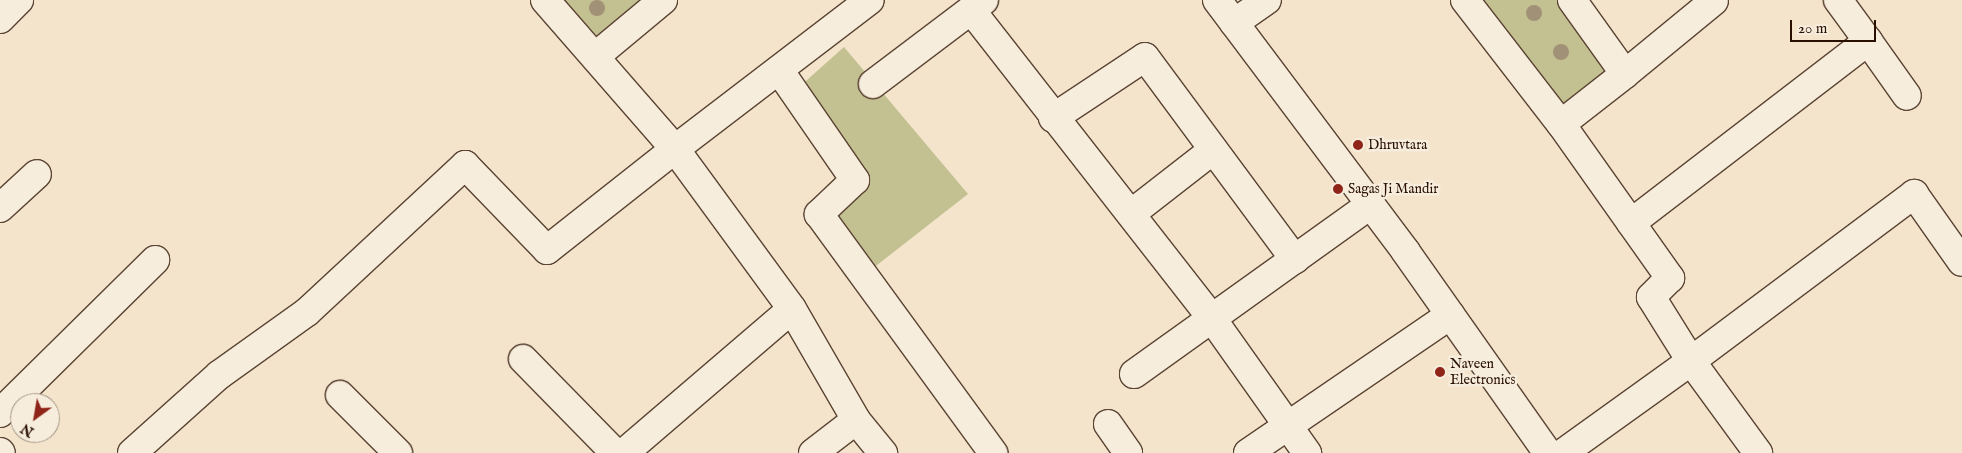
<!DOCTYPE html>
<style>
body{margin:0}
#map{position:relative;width:1962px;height:453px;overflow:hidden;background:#f3e4cb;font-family:"IM FELL English",serif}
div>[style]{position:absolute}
.green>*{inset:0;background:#c3c192}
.roads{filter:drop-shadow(1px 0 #5b4433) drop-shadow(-1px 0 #5b4433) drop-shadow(0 1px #5b4433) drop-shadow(0 -1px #5b4433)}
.minor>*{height:28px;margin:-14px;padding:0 14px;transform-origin:14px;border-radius:14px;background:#f7eddd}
.trees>*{width:16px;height:16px;margin:-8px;border-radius:50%;background:#a19177}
.dots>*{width:14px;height:14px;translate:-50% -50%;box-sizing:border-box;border:2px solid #f7eddd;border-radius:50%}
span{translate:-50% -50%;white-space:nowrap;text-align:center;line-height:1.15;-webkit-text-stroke:5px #f7eddd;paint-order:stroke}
.poi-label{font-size:14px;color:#280f00}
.left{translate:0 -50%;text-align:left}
.north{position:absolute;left:10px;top:393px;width:50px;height:50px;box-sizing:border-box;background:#f7eddd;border:1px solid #a49485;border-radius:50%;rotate:212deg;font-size:14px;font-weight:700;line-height:20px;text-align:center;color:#280f00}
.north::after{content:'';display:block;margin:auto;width:18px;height:22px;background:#8f2418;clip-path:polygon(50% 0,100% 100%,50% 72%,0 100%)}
.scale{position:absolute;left:1790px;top:20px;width:86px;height:22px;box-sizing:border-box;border:2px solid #280f00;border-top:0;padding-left:6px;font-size:15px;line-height:18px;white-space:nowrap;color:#280f00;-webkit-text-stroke:4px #f7eddd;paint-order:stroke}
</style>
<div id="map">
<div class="green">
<div style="clip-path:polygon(563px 0,645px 0,599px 38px)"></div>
<div style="clip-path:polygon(1481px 0,1562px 0,1613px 72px,1561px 111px)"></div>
<div style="clip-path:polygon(844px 47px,968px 194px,872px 269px,833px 215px,869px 183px,798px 88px)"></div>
</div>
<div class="roads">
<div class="minor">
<div style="left:545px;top:0;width:198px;rotate:48.9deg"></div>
<div style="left:675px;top:149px;width:245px;rotate:-37.4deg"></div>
<div style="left:1217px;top:0;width:315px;rotate:53.1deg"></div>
<div style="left:1406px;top:252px;width:246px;rotate:54.8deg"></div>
<div style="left:1465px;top:0;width:157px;rotate:52.3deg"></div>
<div style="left:1561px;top:124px;width:81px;rotate:-38deg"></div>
<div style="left:1625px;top:74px;width:91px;rotate:-125.6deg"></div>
<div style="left:1838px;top:0;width:51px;rotate:53.8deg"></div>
<div style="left:971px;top:10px;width:393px;rotate:52deg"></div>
<div style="left:1213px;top:320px;width:163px;rotate:54.7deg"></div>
<div style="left:0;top:19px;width:27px;rotate:-45deg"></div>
<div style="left:1234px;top:23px;width:40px;rotate:-34.9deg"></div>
<div style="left:597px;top:55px;width:86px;rotate:-39.8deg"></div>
<div style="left:779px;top:70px;width:134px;rotate:55.4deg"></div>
<div style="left:855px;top:180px;width:50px;rotate:136.6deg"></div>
<div style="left:819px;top:214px;width:296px;rotate:53.9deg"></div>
<div style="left:1625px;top:74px;width:115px;rotate:-39.4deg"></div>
<div style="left:873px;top:84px;width:139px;rotate:-37.1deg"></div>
<div style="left:1053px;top:118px;width:110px;rotate:-33.5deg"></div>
<div style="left:1145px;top:57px;width:252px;rotate:53.5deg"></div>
<div style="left:1561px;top:124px;width:189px;rotate:54.7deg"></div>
<div style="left:1670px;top:278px;width:27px;rotate:135deg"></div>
<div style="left:1651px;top:297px;width:75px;rotate:58deg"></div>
<div style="left:1691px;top:361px;width:279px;rotate:-36.8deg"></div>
<div style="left:1914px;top:194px;width:83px;rotate:54.8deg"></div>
<div style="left:0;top:208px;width:50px;rotate:-42.6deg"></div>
<div style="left:1132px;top:213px;width:103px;rotate:-37.9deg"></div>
<div style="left:1631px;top:223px;width:299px;rotate:-37.5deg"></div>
<div style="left:1868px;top:41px;width:67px;rotate:54.7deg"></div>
<div style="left:523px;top:359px;width:132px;rotate:45.6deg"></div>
<div style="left:1134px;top:374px;width:290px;rotate:-35.6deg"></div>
<div style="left:340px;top:395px;width:82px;rotate:45deg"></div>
<div style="left:0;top:413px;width:218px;rotate:-44.6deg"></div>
<div style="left:1108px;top:424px;width:35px;rotate:55deg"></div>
<div style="left:0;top:452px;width:1px;rotate:45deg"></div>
<div style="left:132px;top:453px;width:117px;rotate:-41.9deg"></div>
<div style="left:219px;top:375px;width:108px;rotate:-35.6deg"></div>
<div style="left:307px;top:312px;width:216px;rotate:-42.9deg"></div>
<div style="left:465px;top:165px;width:118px;rotate:46deg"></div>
<div style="left:547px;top:250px;width:163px;rotate:-38.3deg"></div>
<div style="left:675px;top:149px;width:198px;rotate:53.8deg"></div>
<div style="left:792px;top:309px;width:128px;rotate:60deg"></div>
<div style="left:856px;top:420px;width:43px;rotate:50.7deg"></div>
<div style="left:624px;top:453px;width:221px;rotate:-40.6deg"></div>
<div style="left:813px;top:453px;width:54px;rotate:-37.5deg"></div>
<div style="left:1248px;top:453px;width:245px;rotate:-34.3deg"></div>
<div style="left:1563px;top:453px;width:158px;rotate:-35.7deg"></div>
<div style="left:1691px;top:361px;width:114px;rotate:53.9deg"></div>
</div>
</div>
<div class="trees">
<div style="left:597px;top:8px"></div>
<div style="left:1534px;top:13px"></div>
<div style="left:1561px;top:52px"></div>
</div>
<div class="dots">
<div style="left:1358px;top:145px;background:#8f2418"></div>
<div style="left:1338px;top:189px;background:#8f2418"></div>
<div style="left:1440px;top:372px;background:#8f2418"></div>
</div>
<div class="poi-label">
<span class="left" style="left:1368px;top:145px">Dhruvtara</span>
<span class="left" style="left:1348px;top:189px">Sagas Ji Mandir</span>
<span class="left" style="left:1450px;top:372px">Naveen<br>Electronics</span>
</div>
<div class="north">N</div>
<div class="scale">20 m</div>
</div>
